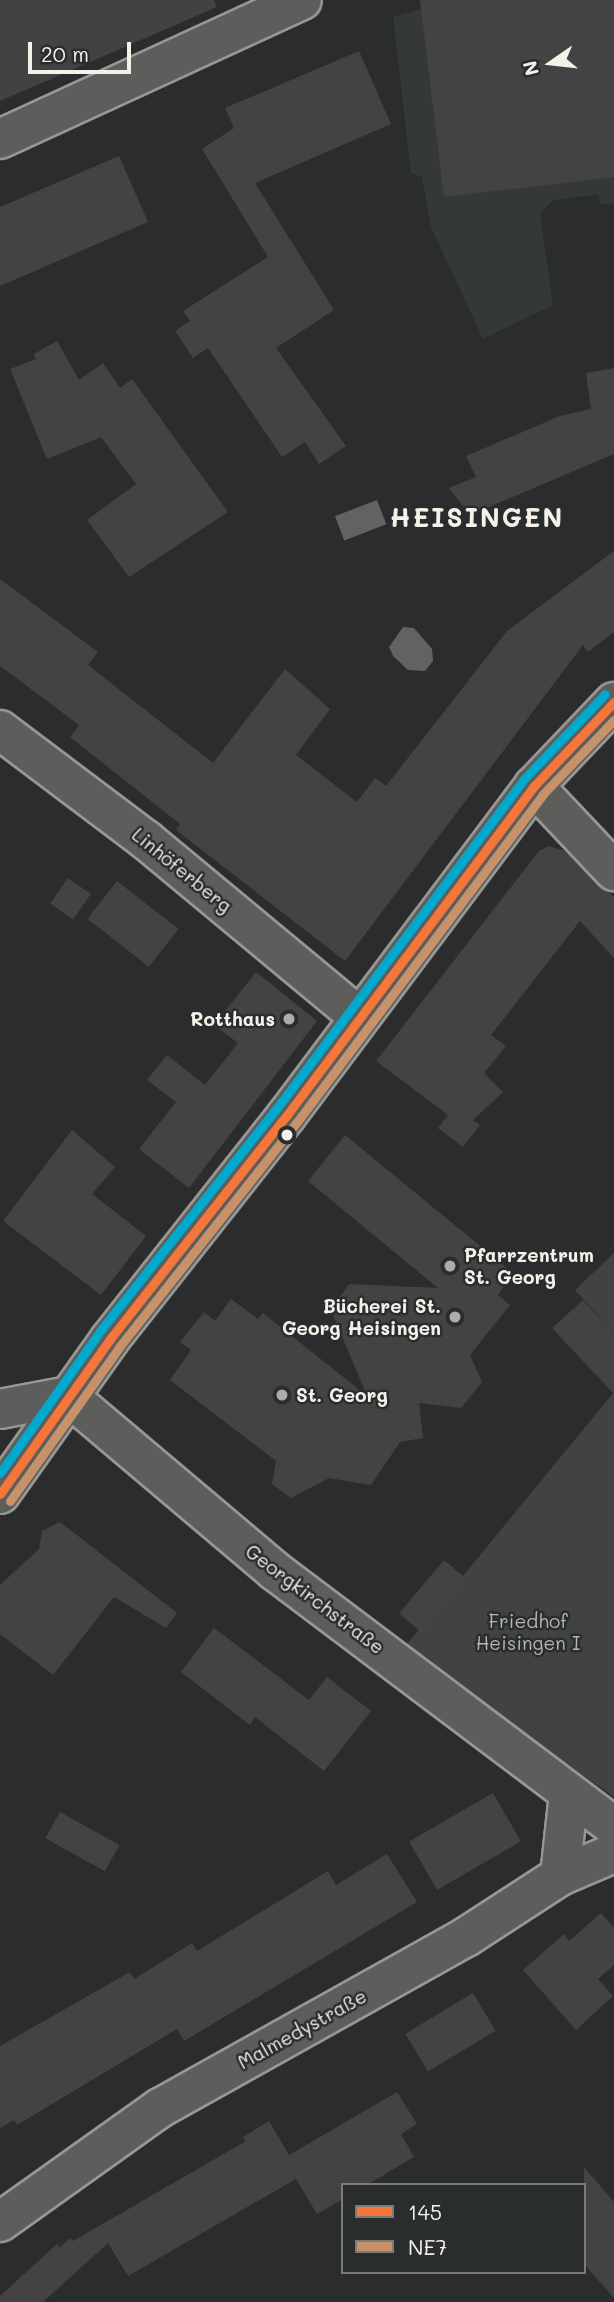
<!DOCTYPE html>
<meta charset="utf-8">
<style>
body{margin:0}
#map{position:relative;width:614px;height:2302px;overflow:hidden;background:#2b2c2d;font-family:Mali,sans-serif}
div>[style]{position:absolute}
.built>*{inset:0;background:#353838}
.green>*{inset:0;background:#414242}
.water>*{inset:0;background:#626361;transform-origin:0 0}
.building>*{inset:0;background:#434344;transform-origin:0 0}
.roads{filter:drop-shadow(2px 0 #979796) drop-shadow(-2px 0 #979796) drop-shadow(0 2px #979796) drop-shadow(0 -2px #979796)}
.minor>*{height:38px;margin:-19px;padding:0 19px;transform-origin:19px;border-radius:19px;background:#5d5d5c}
.bus-1>*{height:9px;margin:-4.5px;padding:0 4.5px;transform-origin:4.5px;border-radius:4.5px;background:#f5763a}
.bus-2>*{height:9px;margin:-4.5px;padding:0 4.5px;transform-origin:4.5px;border-radius:4.5px;background:#c7916a}
.bus-3>*{height:9px;margin:-4.5px;padding:0 4.5px;transform-origin:4.5px;border-radius:4.5px;background:#00a9ce}
.dots>*{width:19px;height:19px;translate:-50% -50%;box-sizing:border-box;border:4px solid #2a2d2e;border-radius:50%}
span{translate:-50% -50%;white-space:nowrap;text-align:center;line-height:1.15;-webkit-text-stroke:5px #2a2d2e;paint-order:stroke}
.street-label{font-size:19px;color:#f4f1e8}
.poi-label{font-size:19px;color:#f4f1e8;font-weight:700}
.right{translate:-100% -50%;text-align:right}
.left{translate:0 -50%;text-align:left}
.park-label{font-size:19px;color:#b6b5af}
.district-label{font-size:26px;color:#f4f1e8;font-weight:700;letter-spacing:2px}
.legend{position:absolute;left:341px;top:2183px;width:245px;height:91px;box-sizing:border-box;background:#2a2d2e;border:2px solid #7b7b78;margin:0;padding:9px 12px;list-style:none;font-size:21px;color:#f4f1e8}
.legend li{display:flex;align-items:center;gap:14px;height:35px}
.legend b{width:35px;border:2px solid #7b7b78}
.north{position:absolute;left:516px;top:28px;width:70px;height:70px;-webkit-text-stroke:5px #2a2d2e;paint-order:stroke;rotate:256deg;font-size:19px;font-weight:700;line-height:28px;text-align:center;color:#f4f1e8}
.north::after{content:'';display:block;margin:auto;width:24px;height:32px;background:#f4f1e8;clip-path:polygon(50% 0,100% 100%,50% 72%,0 100%)}
.scale{position:absolute;left:28px;top:42px;width:103px;height:32px;box-sizing:border-box;border:4px solid #f4f1e8;border-top:0;padding-left:9px;font-size:21px;line-height:24px;white-space:nowrap;color:#f4f1e8;-webkit-text-stroke:5px #2a2d2e;paint-order:stroke}
</style>
<div id="map">
<div class="built">
<div style="clip-path:polygon(491px 0,614px 0,614px 203px,600px 205px,598px 194px,552px 201px,540px 214px,553px 305px,483px 339px,431px 227px,422px 177px,411px 173px,393px 17px,440px 3px)"></div>
</div>
<div class="green">
<div style="clip-path:polygon(0 0,214px 0,217px 7px,0 101px)"></div>
<div style="clip-path:polygon(614px 1253px,614px 1333px,575px 1290px)"></div>
<div style="clip-path:polygon(614px 1392px,614px 1797px,403px 1649px)"></div>
</div>
<div class="water">
<div style="left:377px;top:500px;width:26px;height:45px;rotate:69deg"></div>
<div style="clip-path:polygon(403px 627px,414px 628px,432px 649px,433px 661px,425px 671px,408px 670px,393px 656px,389px 647px)"></div>
</div>
<div class="building">
<div style="clip-path:polygon(420px 0,614px 0,614px 177px,444px 197px)"></div>
<div style="clip-path:polygon(359px 51px,391px 124px,255px 183px,334px 310px,276px 348px,346px 446px,319px 464px,305px 442px,282px 457px,208px 348px,193px 358px,175px 331px,190px 321px,183px 311px,268px 257px,202px 149px,234px 128px,225px 108px)"></div>
<div style="clip-path:polygon(119px 156px,148px 222px,0 286px,0 207px)"></div>
<div style="clip-path:polygon(57px 341px,79px 380px,103px 363px,120px 388px,132px 379px,228px 512px,129px 577px,87px 520px,136px 484px,101px 437px,47px 459px,10px 369px,36px 359px,34px 354px)"></div>
<div style="clip-path:polygon(614px 368px,614px 454px,470px 515px,449px 488px,476px 477px,466px 456px,560px 416px,591px 409px,586px 373px)"></div>
<div style="clip-path:polygon(614px 551px,614px 632px,588px 652px,583px 645px,345px 961px,176px 830px,180px 824px,70px 737px,79px 725px,0 666px,0 579px,98px 652px,88px 665px,213px 763px,285px 669px,330px 709px,296px 755px,357px 802px,375px 778px,386px 786px,507px 631px)"></div>
<div style="clip-path:polygon(549px 846px,565px 851px,614px 897px,614px 958px,580px 921px,491px 1035px,506px 1046px,484px 1073px,503px 1092px,473px 1120px,480px 1125px,463px 1147px,438px 1128px,448px 1115px,376px 1061px,539px 851px)"></div>
<div style="left:68px;top:878px;width:28px;height:31px;rotate:35deg"></div>
<div style="left:117px;top:881px;width:78px;height:48px;rotate:38deg"></div>
<div style="clip-path:polygon(256px 972px,317px 1021px,189px 1188px,139px 1149px,176px 1102px,147px 1080px,167px 1055px,205px 1085px,238px 1043px,214px 1025px)"></div>
<div style="clip-path:polygon(72px 1130px,115px 1167px,92px 1194px,146px 1236px,101px 1295px,3px 1221px)"></div>
<div style="clip-path:polygon(345px 1135px,513px 1273px,498px 1295px,510px 1305px,470px 1355px,482px 1382px,461px 1408px,419px 1403px,423px 1438px,400px 1442px,371px 1485px,329px 1478px,291px 1498px,272px 1484px,276px 1461px,170px 1380px,191px 1350px,180px 1342px,204px 1312px,215px 1321px,231px 1299px,258px 1319px,263px 1313px,367px 1396px,331px 1310px,349px 1284px,438px 1288px,308px 1181px)"></div>
<div style="clip-path:polygon(583px 1300px,614px 1333px,614px 1394px,552px 1328px)"></div>
<div style="clip-path:polygon(60px 1522px,177px 1613px,166px 1628px,114px 1597px,53px 1675px,0 1634px,0 1585px,39px 1549px,42px 1531px)"></div>
<div style="left:444px;top:1560px;width:31px;height:70px;rotate:40deg"></div>
<div style="clip-path:polygon(214px 1628px,309px 1700px,327px 1677px,371px 1711px,324px 1771px,255px 1717px,250px 1725px,181px 1672px)"></div>
<div style="left:493px;top:1793px;width:56px;height:97px;rotate:60deg"></div>
<div style="left:60px;top:1812px;width:68px;height:30px;rotate:29deg"></div>
<div style="clip-path:polygon(387px 1854px,417px 1902px,184px 2041px,177px 2029px,17px 2125px,14px 2120px,0 2128px,0 2046px,130px 1972px,134px 1979px,192px 1943px,197px 1951px,328px 1871px,336px 1885px)"></div>
<div style="clip-path:polygon(601px 1913px,614px 1928px,614px 1965px,598px 1979px,613px 1996px,576px 2030px,523px 1970px,564px 1934px,569px 1941px)"></div>
<div style="left:473px;top:1993px;width:44px;height:79px;rotate:59deg"></div>
<div style="clip-path:polygon(397px 2092px,417px 2124px,401px 2134px,414px 2157px,367px 2185px,343px 2185px,343px 2199px,317px 2214px,296px 2179px,128px 2276px,108px 2243px,43px 2302px,0 2302px,0 2296px,57px 2244px,59px 2248px,70px 2238px,73px 2241px,246px 2141px,243px 2137px,269px 2121px,289px 2155px)"></div>
<div style="clip-path:polygon(584px 2167px,614px 2202px,614px 2298px,584px 2264px)"></div>
</div>
<div class="roads">
<div class="minor">
<div style="left:0;top:139px;width:332px;rotate:-24.7deg"></div>
<div style="left:0;top:730px;width:183px;rotate:37deg"></div>
<div style="left:146px;top:840px;width:277px;rotate:39.7deg"></div>
<div style="left:534px;top:786px;width:117px;rotate:46.7deg"></div>
<div style="left:68px;top:1396px;width:271px;rotate:40.2deg"></div>
<div style="left:275px;top:1571px;width:424px;rotate:37deg"></div>
<div style="left:0;top:1409px;width:69px;rotate:-10.8deg"></div>
<div style="left:0;top:1494px;width:190px;rotate:-54.6deg"></div>
<div style="left:110px;top:1339px;width:285px;rotate:-51.7deg"></div>
<div style="left:287px;top:1115px;width:411px;rotate:-53.1deg"></div>
<div style="left:534px;top:786px;width:116px;rotate:-46.4deg"></div>
<div style="left:560px;top:1876px;width:83px;rotate:-83.8deg"></div>
<div style="left:0;top:2222px;width:196px;rotate:-35.5deg"></div>
<div style="left:160px;top:2108px;width:351px;rotate:-29.2deg"></div>
<div style="left:466px;top:1937px;width:112px;rotate:-33deg"></div>
<div style="left:560px;top:1876px;width:59px;rotate:-23.1deg"></div>
</div>
</div>
<div class="bus-1">
<div style="left:0;top:1494px;width:190px;rotate:-54.6deg"></div>
<div style="left:110px;top:1339px;width:285px;rotate:-51.7deg"></div>
<div style="left:287px;top:1115px;width:411px;rotate:-53.1deg"></div>
<div style="left:534px;top:786px;width:116px;rotate:-46.4deg"></div>
</div>
<div class="bus-2">
<div style="left:10px;top:1501px;width:190px;rotate:-54.6deg"></div>
<div style="left:120px;top:1346px;width:285px;rotate:-51.7deg"></div>
<div style="left:297px;top:1122px;width:410px;rotate:-53.1deg"></div>
<div style="left:543px;top:794px;width:103px;rotate:-46.2deg"></div>
</div>
<div class="bus-3">
<div style="left:0;top:1473px;width:174px;rotate:-54.8deg"></div>
<div style="left:100px;top:1331px;width:285px;rotate:-51.6deg"></div>
<div style="left:277px;top:1108px;width:411px;rotate:-53.1deg"></div>
<div style="left:524px;top:779px;width:117px;rotate:-46.4deg"></div>
</div>
<div class="dots">
<div style="left:289px;top:1019px;background:#aeaca7"></div>
<div style="left:287px;top:1135px;background:#f4f1e8"></div>
<div style="left:450px;top:1266px;background:#aeaca7"></div>
<div style="left:455px;top:1317px;background:#aeaca7"></div>
<div style="left:282px;top:1395px;background:#aeaca7"></div>
</div>
<div class="street-label">
<span style="left:182px;top:870px;rotate:39deg">Linhöferberg</span>
<span style="left:315px;top:1599px;rotate:37deg">Georgkirchstraße</span>
<span style="left:302px;top:2029px;rotate:-29deg">Malmedystraße</span>
</div>
<div class="poi-label">
<span class="right" style="left:275px;top:1019px">Rotthaus</span>
<span class="left" style="left:464px;top:1266px">Pfarrzentrum<br>St. Georg</span>
<span class="right" style="left:441px;top:1317px">Bücherei St.<br>Georg Heisingen</span>
<span class="left" style="left:296px;top:1395px">St. Georg</span>
</div>
<div class="park-label">
<span style="left:528px;top:1632px">Friedhof<br>Heisingen I</span>
</div>
<div class="district-label">
<span style="left:477px;top:518px">HEISINGEN</span>
</div>
<ul class="legend">
<li><b style="height:9px;background:#f5763a"></b>145</li>
<li><b style="height:9px;background:#c7916a"></b>NE7</li>
</ul>
<div class="north">N</div>
<div class="scale">20 m</div>
</div>
